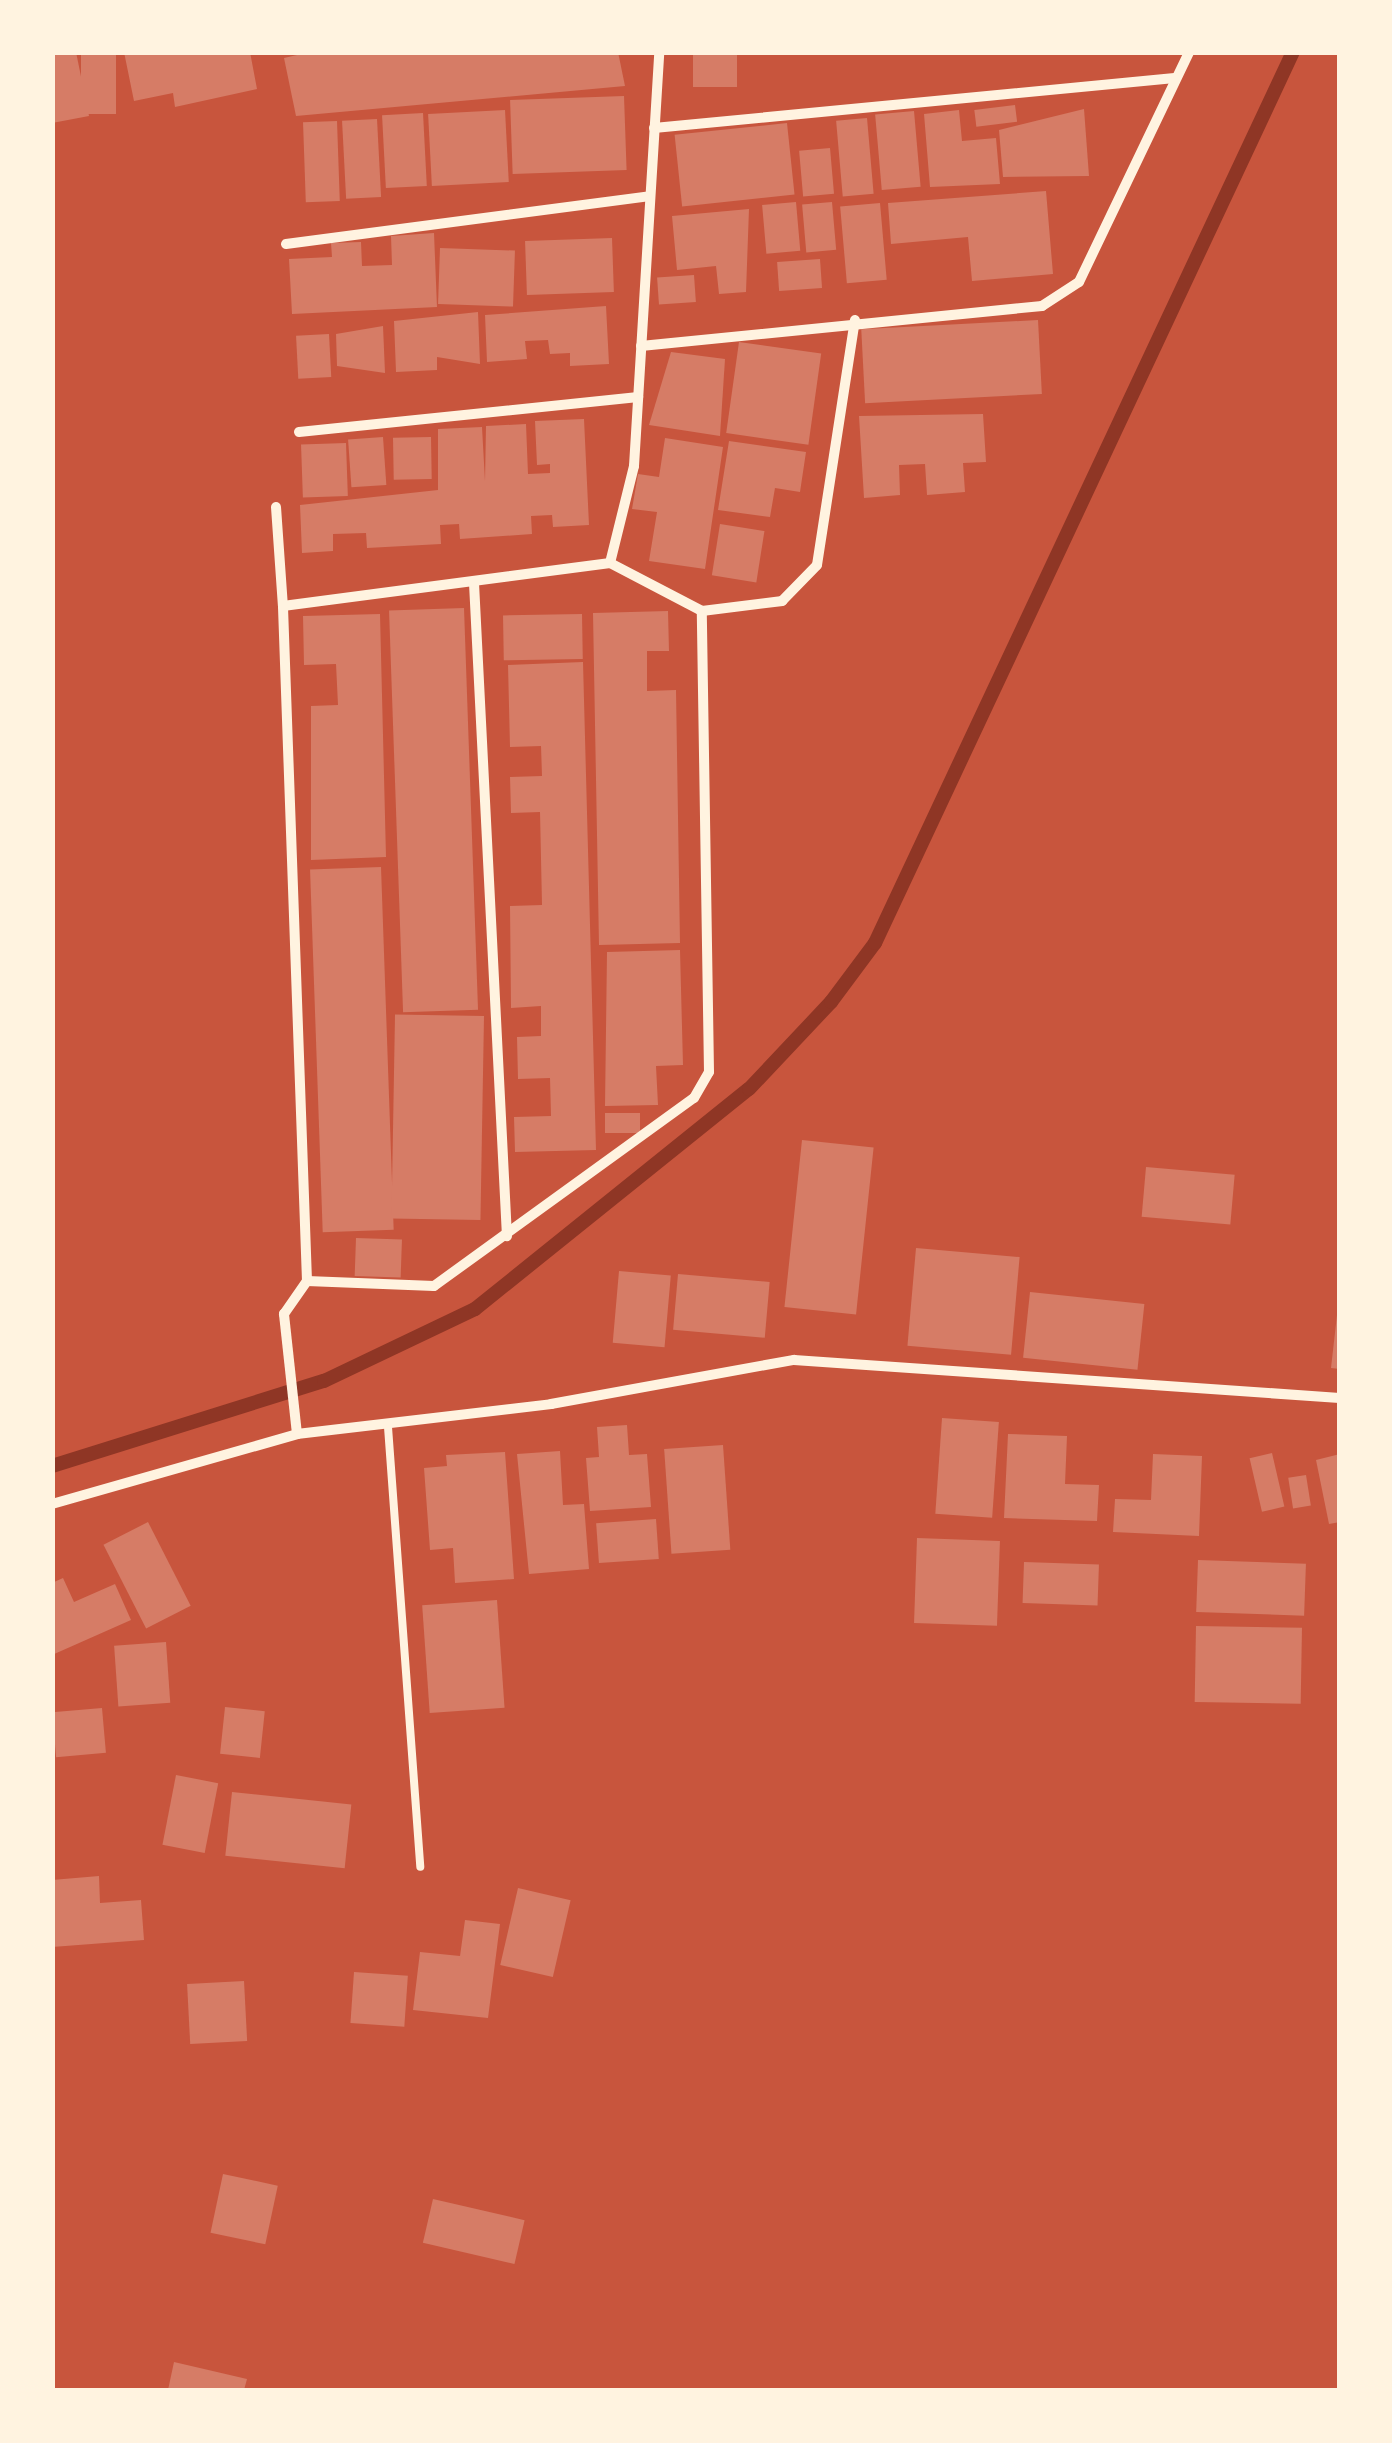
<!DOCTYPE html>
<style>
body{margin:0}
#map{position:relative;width:1392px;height:2443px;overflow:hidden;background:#c8553d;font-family:Inter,sans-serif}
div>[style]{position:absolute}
.stream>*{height:14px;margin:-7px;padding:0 7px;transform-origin:7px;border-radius:7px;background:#8f3625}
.building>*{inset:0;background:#d67c66;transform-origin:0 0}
.service>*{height:8px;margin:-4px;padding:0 4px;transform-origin:4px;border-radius:4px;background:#fff3e0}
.minor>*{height:10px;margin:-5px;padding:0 5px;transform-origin:5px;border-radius:5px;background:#fff3e0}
span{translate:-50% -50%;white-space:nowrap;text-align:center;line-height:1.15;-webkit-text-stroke:10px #fff3e0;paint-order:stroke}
.frame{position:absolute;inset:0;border:55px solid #fff3e0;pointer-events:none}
</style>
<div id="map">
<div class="stream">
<div style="left:52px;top:1466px;width:285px;rotate:-17.4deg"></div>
<div style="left:324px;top:1381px;width:167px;rotate:-25.5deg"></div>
<div style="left:475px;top:1309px;width:351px;rotate:-38.8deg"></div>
<div style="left:749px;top:1089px;width:120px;rotate:-46.7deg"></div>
<div style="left:831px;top:1002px;width:74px;rotate:-53.3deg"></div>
<div style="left:875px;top:943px;width:984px;rotate:-64.87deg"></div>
</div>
<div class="building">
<div style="clip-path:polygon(52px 52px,76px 52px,89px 116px,52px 123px)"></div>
<div style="left:81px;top:52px;width:35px;height:62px"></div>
<div style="clip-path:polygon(124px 52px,250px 52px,257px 89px,175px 107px,173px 93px,134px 101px)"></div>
<div style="clip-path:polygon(310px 52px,618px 52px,625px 86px,296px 116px,284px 58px)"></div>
<div style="left:693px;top:52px;width:44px;height:35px"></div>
<div style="left:624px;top:96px;width:74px;height:114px;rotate:88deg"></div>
<div style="left:1015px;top:105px;width:17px;height:41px;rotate:83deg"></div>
<div style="clip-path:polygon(1084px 109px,1089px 176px,1003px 177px,999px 130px)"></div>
<div style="left:505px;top:110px;width:72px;height:77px;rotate:87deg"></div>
<div style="clip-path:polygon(959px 110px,962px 141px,996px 138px,1000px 184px,930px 187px,924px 114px)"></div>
<div style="left:914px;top:111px;width:76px;height:39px;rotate:85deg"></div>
<div style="left:423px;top:113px;width:73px;height:41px;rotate:87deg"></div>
<div style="left:867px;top:118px;width:76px;height:31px;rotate:85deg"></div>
<div style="left:377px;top:119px;width:78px;height:35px;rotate:87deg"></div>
<div style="left:337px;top:121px;width:80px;height:34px;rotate:88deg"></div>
<div style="left:787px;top:123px;width:72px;height:113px;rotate:84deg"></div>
<div style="left:830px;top:148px;width:46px;height:31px;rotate:85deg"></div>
<div style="clip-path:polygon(1046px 191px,1053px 274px,972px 281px,968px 237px,891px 244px,888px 203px)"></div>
<div style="left:796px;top:202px;width:49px;height:34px;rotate:85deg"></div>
<div style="left:832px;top:202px;width:48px;height:30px;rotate:85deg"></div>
<div style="left:880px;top:203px;width:77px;height:40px;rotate:85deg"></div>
<div style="clip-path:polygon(749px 209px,746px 292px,719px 294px,716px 266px,677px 270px,672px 216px)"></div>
<div style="clip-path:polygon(434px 233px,437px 307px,292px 314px,289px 259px,332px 257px,331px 243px,361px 242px,362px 266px,392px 265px,391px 236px)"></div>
<div style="left:612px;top:238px;width:54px;height:87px;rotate:88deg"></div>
<div style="left:440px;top:248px;width:75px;height:56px;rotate:2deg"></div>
<div style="left:820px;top:259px;width:29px;height:43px;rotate:86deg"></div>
<div style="left:694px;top:275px;width:27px;height:37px;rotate:86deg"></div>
<div style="clip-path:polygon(606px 306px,609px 364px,570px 366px,570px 353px,550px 354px,548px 340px,525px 341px,527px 359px,487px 362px,485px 315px)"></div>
<div style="clip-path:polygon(478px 312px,480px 364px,437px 357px,437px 370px,396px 372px,394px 321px)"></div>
<div style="left:1038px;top:320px;width:74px;height:177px;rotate:87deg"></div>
<div style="clip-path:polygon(383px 326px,385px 373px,337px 366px,336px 334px)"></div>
<div style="left:329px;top:334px;width:43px;height:33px;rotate:87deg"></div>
<div style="left:739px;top:342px;width:83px;height:92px;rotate:8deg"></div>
<div style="clip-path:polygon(671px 352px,725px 359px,720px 436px,649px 425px)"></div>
<div style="clip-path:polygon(983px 414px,986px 462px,963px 463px,965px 492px,927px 495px,925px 464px,899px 465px,900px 495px,864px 498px,859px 416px)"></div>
<div style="clip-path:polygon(584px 419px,589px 525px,553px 527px,552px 515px,531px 516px,532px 534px,460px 539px,459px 524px,440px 525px,441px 544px,367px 548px,366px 533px,333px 534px,333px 551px,302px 553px,300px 505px,438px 490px,438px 429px,482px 427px,485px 481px,486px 426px,526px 424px,528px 474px,550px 473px,550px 464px,537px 465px,535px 421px)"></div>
<div style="left:383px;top:437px;width:48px;height:35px;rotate:86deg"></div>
<div style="left:431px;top:437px;width:42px;height:38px;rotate:89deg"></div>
<div style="clip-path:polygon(665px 438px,723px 447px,705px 569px,649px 561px,657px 512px,632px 509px,638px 474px,659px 477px)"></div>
<div style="clip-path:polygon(729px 441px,806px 452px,800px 492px,775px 488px,770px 517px,718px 510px)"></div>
<div style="left:346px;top:443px;width:53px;height:45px;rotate:88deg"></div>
<div style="left:720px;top:524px;width:45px;height:52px;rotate:9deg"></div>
<div style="left:464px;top:608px;width:402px;height:75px;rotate:88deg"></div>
<div style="clip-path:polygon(668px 611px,669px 651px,647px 651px,647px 691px,676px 690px,680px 943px,599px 945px,593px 613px)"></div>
<div style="clip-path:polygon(380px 614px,386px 857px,311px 860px,311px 706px,338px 705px,336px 664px,304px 665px,303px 616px)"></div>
<div style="left:582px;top:614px;width:45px;height:79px;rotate:89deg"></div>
<div style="clip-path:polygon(583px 662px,596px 1150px,515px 1152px,514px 1117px,551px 1116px,550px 1078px,518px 1079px,517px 1037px,541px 1036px,541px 1006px,511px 1008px,510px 906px,542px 905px,540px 812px,511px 813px,510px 777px,542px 776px,541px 746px,510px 747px,508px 665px)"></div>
<div style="left:381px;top:867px;width:363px;height:71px;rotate:88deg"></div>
<div style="clip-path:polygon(680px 950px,683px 1065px,656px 1066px,658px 1105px,605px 1106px,607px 952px)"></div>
<div style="left:484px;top:1016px;width:204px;height:89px;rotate:91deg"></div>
<div style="left:640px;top:1113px;width:20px;height:35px;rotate:90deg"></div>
<div style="left:802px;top:1140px;width:72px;height:168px;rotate:6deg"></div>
<div style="left:1146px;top:1167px;width:89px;height:50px;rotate:5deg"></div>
<div style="left:356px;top:1238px;width:46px;height:38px;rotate:2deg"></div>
<div style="left:916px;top:1248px;width:104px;height:98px;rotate:5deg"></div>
<div style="left:619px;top:1271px;width:52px;height:72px;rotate:5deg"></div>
<div style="left:678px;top:1274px;width:92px;height:56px;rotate:5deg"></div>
<div style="left:1030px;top:1292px;width:115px;height:66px;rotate:6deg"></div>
<div style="clip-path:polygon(1337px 1315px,1340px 1316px,1340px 1369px,1331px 1368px)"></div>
<div style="left:942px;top:1418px;width:57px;height:96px;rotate:4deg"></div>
<div style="clip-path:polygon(627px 1425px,629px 1455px,647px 1454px,651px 1507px,590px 1511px,586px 1458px,599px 1457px,597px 1427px)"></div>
<div style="clip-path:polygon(1008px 1434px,1067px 1436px,1065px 1484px,1099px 1485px,1097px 1521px,1004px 1518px)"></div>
<div style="left:723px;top:1445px;width:105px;height:59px;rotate:86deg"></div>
<div style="clip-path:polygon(560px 1451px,563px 1505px,584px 1504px,589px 1569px,529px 1574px,517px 1454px)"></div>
<div style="clip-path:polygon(505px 1452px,514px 1579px,455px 1583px,453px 1548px,430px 1550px,424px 1468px,447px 1466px,446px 1455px)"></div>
<div style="left:1272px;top:1453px;width:55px;height:23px;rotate:77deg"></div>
<div style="clip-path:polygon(1153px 1454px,1202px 1456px,1199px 1536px,1113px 1532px,1115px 1499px,1151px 1500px)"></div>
<div style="clip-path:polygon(1340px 1454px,1340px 1522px,1329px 1524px,1316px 1460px)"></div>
<div style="left:1306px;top:1475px;width:31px;height:18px;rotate:81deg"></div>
<div style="left:656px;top:1519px;width:40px;height:60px;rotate:86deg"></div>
<div style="left:148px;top:1522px;width:94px;height:50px;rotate:63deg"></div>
<div style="left:917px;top:1538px;width:83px;height:85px;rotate:2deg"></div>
<div style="left:1198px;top:1560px;width:108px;height:52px;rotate:2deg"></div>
<div style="left:1024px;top:1562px;width:75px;height:41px;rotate:2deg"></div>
<div style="clip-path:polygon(63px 1578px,74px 1602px,115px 1584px,131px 1620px,52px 1655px,52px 1583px)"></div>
<div style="left:497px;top:1600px;width:108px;height:75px;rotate:86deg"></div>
<div style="left:1196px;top:1626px;width:106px;height:76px;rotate:1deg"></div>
<div style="left:166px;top:1642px;width:61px;height:52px;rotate:86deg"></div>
<div style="left:225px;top:1707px;width:40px;height:47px;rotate:6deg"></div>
<div style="left:102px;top:1708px;width:45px;height:50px;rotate:85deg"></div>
<div style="left:176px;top:1775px;width:43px;height:71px;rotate:11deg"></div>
<div style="left:232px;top:1792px;width:120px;height:64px;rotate:6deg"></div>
<div style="clip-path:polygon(99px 1876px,100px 1903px,141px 1900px,144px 1940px,52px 1947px,52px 1880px)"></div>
<div style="left:518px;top:1888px;width:54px;height:79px;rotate:13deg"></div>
<div style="clip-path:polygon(465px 1920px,500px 1924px,488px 2018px,413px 2010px,420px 1952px,460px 1956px)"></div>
<div style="left:354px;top:1972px;width:54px;height:51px;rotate:4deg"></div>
<div style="left:244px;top:1981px;width:60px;height:57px;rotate:87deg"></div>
<div style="left:223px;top:2174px;width:56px;height:60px;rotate:12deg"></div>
<div style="left:433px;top:2199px;width:94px;height:45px;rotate:13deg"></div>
<div style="clip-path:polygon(174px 2362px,247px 2379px,244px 2390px,168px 2390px)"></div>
</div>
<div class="service">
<div style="left:388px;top:1427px;width:441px;rotate:85.8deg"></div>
</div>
<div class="minor">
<div style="left:654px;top:128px;width:523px;rotate:-5.48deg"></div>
<div style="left:286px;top:244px;width:367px;rotate:-7.5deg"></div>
<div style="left:641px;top:346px;width:403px;rotate:-5.7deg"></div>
<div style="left:1042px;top:306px;width:44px;rotate:-33deg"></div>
<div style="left:1079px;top:282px;width:255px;rotate:-64.4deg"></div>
<div style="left:299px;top:432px;width:341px;rotate:-5.9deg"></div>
<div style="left:276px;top:507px;width:99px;rotate:86deg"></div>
<div style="left:474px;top:583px;width:654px;rotate:87.11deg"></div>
<div style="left:702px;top:611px;width:81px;rotate:-7.1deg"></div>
<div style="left:782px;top:601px;width:50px;rotate:-45.8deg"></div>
<div style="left:817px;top:565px;width:248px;rotate:-81.2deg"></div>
<div style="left:307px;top:1281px;width:127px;rotate:2.3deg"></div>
<div style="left:434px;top:1286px;width:321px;rotate:-35.9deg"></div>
<div style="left:694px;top:1098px;width:30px;rotate:-60deg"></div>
<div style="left:709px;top:1072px;width:461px;rotate:-90.9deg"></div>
<div style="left:702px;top:611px;width:104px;rotate:-152.4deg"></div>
<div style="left:610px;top:563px;width:100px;rotate:-76.1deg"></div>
<div style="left:634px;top:466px;width:415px;rotate:-86.5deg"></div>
<div style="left:297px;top:1434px;width:121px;rotate:-96.2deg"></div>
<div style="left:284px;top:1314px;width:40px;rotate:-55.1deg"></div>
<div style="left:307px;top:1281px;width:675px;rotate:-92.04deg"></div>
<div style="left:283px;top:606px;width:330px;rotate:-7.5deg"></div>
<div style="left:52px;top:1504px;width:255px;rotate:-15.9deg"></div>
<div style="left:297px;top:1434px;width:256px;rotate:-6.7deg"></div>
<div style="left:551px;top:1404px;width:247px;rotate:-10.3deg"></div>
<div style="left:794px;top:1360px;width:547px;rotate:3.98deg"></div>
</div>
<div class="frame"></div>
</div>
